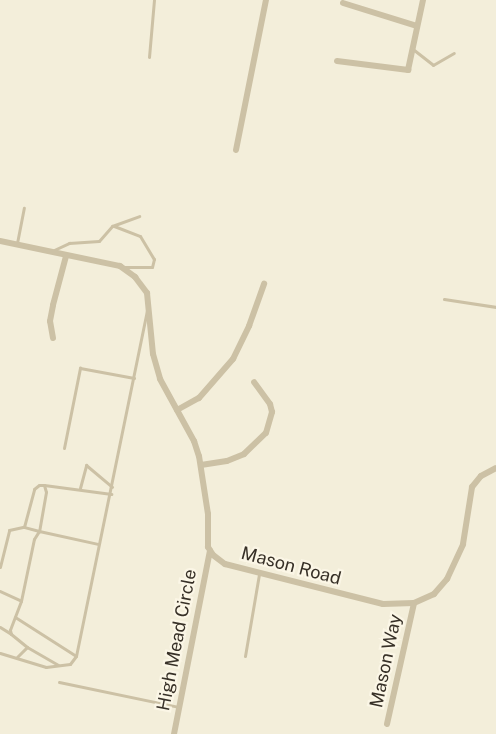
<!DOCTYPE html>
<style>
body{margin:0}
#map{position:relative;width:496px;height:734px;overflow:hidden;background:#f3eeda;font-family:"Public Sans",sans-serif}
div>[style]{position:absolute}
.service>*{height:3px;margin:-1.5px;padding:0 1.5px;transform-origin:1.5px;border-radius:1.5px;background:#ccc1a5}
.minor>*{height:6px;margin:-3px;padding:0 3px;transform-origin:3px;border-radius:3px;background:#ccc1a5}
span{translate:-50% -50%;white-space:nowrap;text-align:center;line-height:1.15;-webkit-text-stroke:4.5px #fbf6e6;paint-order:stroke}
.street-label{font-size:18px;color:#373027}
</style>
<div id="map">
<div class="service">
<div style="left:414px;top:50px;width:24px;rotate:38deg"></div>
<div style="left:433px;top:65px;width:24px;rotate:-30deg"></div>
<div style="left:149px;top:57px;width:57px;rotate:-85deg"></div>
<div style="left:114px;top:226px;width:28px;rotate:21deg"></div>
<div style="left:140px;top:236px;width:27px;rotate:59deg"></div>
<div style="left:154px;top:259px;width:8px;rotate:104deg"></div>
<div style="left:152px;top:267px;width:28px;rotate:180deg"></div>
<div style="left:17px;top:243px;width:36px;rotate:-79deg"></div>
<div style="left:54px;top:250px;width:17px;rotate:-25deg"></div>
<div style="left:69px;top:243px;width:30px;rotate:-4deg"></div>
<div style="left:99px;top:241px;width:20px;rotate:-49deg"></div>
<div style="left:112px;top:226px;width:29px;rotate:-20deg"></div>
<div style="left:444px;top:299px;width:53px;rotate:8.7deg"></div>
<div style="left:64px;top:448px;width:82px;rotate:-78.7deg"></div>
<div style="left:80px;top:368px;width:55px;rotate:10.5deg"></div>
<div style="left:39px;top:485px;width:5px"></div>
<div style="left:44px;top:485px;width:7px;rotate:74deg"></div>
<div style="left:46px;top:492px;width:40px;rotate:100deg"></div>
<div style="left:39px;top:531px;width:16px;rotate:-165deg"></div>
<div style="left:24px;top:527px;width:39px;rotate:-75deg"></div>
<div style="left:34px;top:489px;width:6px;rotate:-39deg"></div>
<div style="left:44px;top:485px;width:68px;rotate:7.7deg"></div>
<div style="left:80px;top:488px;width:24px;rotate:-75deg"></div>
<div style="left:86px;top:465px;width:34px;rotate:40deg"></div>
<div style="left:0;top:567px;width:38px;rotate:-76deg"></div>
<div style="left:9px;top:530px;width:14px;rotate:-12deg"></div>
<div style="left:0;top:591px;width:23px;rotate:25deg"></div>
<div style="left:21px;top:601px;width:63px;rotate:-78.2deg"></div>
<div style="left:34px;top:539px;width:9px;rotate:-58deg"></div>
<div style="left:39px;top:531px;width:60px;rotate:12.4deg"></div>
<div style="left:21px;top:601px;width:31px;rotate:111deg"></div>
<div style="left:10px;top:630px;width:4px;rotate:76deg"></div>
<div style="left:11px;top:634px;width:21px;rotate:39deg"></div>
<div style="left:15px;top:617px;width:72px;rotate:32.6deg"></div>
<div style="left:0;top:627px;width:13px;rotate:32deg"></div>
<div style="left:0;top:653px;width:48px;rotate:16.9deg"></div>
<div style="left:46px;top:667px;width:24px;rotate:-7deg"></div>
<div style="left:70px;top:664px;width:10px;rotate:-53deg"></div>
<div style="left:76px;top:656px;width:352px;rotate:-78.4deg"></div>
<div style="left:245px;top:656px;width:83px;rotate:-80.3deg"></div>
<div style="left:17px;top:657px;width:14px;rotate:-45deg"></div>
<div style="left:27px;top:647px;width:36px;rotate:30deg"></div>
<div style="left:59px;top:682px;width:123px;rotate:11.8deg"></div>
</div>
<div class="minor">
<div style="left:343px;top:3px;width:77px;rotate:17.3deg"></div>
<div style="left:337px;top:61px;width:72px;rotate:7.2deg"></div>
<div style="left:408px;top:70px;width:72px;rotate:-77.9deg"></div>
<div style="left:236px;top:150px;width:153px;rotate:-78.7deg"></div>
<div style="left:0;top:241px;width:123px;rotate:11.8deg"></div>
<div style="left:120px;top:266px;width:19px;rotate:36deg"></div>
<div style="left:135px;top:277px;width:20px;rotate:53deg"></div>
<div style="left:147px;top:293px;width:61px;rotate:84.4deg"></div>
<div style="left:153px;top:354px;width:26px;rotate:74deg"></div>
<div style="left:160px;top:379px;width:71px;rotate:61.3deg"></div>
<div style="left:194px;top:441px;width:16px;rotate:72deg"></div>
<div style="left:199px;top:456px;width:59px;rotate:81.2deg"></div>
<div style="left:208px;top:514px;width:33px;rotate:90deg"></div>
<div style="left:208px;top:547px;width:9px;rotate:58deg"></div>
<div style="left:213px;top:555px;width:15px;rotate:37deg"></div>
<div style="left:225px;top:564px;width:163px;rotate:14.2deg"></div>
<div style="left:383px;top:604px;width:31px;rotate:-2deg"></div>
<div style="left:414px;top:603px;width:22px;rotate:-24deg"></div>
<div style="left:434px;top:594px;width:20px;rotate:-49deg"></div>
<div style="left:447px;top:579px;width:38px;rotate:-65deg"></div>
<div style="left:463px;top:544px;width:58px;rotate:-81deg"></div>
<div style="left:472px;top:487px;width:14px;rotate:-51deg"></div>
<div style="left:481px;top:476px;width:17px;rotate:-28deg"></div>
<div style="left:53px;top:338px;width:17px;rotate:-100deg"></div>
<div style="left:50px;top:321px;width:16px;rotate:-79deg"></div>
<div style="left:53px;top:305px;width:51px;rotate:-75.1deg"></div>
<div style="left:177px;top:410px;width:25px;rotate:-29deg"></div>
<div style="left:199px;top:398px;width:52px;rotate:-48.9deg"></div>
<div style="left:233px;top:359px;width:37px;rotate:-64deg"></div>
<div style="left:249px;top:326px;width:45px;rotate:-70.3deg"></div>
<div style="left:201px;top:465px;width:26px;rotate:-9deg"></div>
<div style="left:227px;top:461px;width:18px;rotate:-22deg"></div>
<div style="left:244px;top:454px;width:30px;rotate:-44deg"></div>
<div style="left:266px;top:433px;width:22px;rotate:-74deg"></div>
<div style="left:272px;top:412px;width:8px;rotate:-104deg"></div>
<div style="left:270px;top:404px;width:27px;rotate:-126deg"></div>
<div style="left:387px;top:724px;width:124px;rotate:-77.4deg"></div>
<div style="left:174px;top:734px;width:187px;rotate:-78.9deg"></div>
</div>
<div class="street-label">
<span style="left:291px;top:566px;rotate:15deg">Mason Road</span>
<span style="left:177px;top:640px;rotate:-79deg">High Mead Circle</span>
<span style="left:386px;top:661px;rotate:-78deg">Mason Way</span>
</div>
</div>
